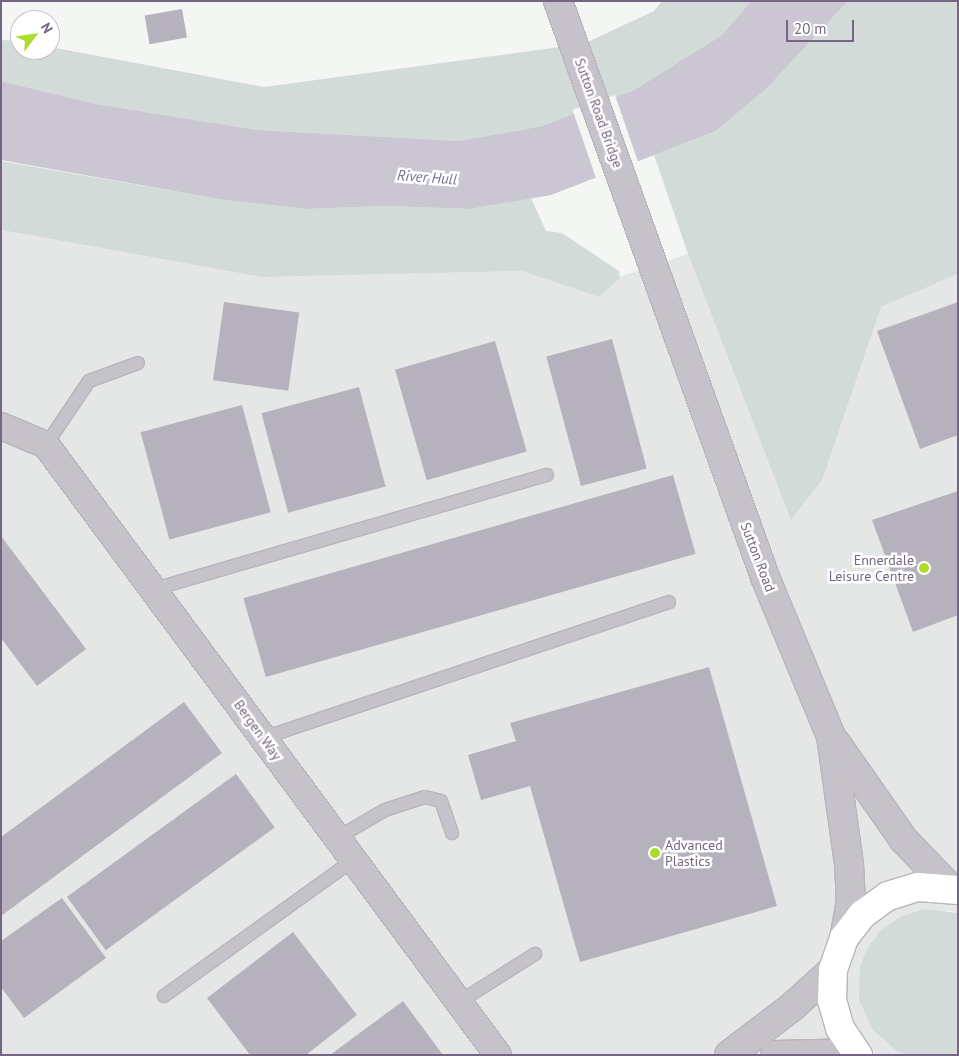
<!DOCTYPE html>
<style>
body{margin:0}
#map{position:relative;width:959px;height:1056px;overflow:hidden;background:#f3f6f3;font-family:"PT Sans",sans-serif}
div>[style]{position:absolute}
.built>*{inset:0;background:#e5e7e6}
.green>*{inset:0;background:#d2dbd8}
.water>*{inset:0;background:#cac6d2}
.pier>*{inset:0;background:#f3f6f3;transform-origin:0 0}
.building>*{inset:0;background:#b6b2bd;transform-origin:0 0}
.roads{filter:drop-shadow(1px 0 #b8b5bb) drop-shadow(-1px 0 #b8b5bb) drop-shadow(0 1px #b8b5bb) drop-shadow(0 -1px #b8b5bb)}
.service>*{height:12px;margin:-6px;padding:0 6px;transform-origin:6px;border-radius:6px;background:#c5c2c9}
.minor>*{height:26px;margin:-13px;padding:0 13px;transform-origin:13px;border-radius:13px;background:#c5c2c9}
.tertiary>*{height:28px;margin:-14px;padding:0 14px;transform-origin:14px;border-radius:14px;background:#c5c2c9}
.trunk>*{height:28px;margin:-14px;padding:0 14px;transform-origin:14px;border-radius:14px;background:#fff}
.dots>*{width:14px;height:14px;translate:-50% -50%;box-sizing:border-box;border:2px solid #fff;border-radius:50%}
span{translate:-50% -50%;white-space:nowrap;text-align:center;line-height:1.15;-webkit-text-stroke:5px #fff;paint-order:stroke}
.street-label{font-size:14px;color:#746683}
.poi-label{font-size:14px;color:#746683}
.right{translate:-100% -50%;text-align:right}
.left{translate:0 -50%;text-align:left}
.water-label{font-size:15px;color:#7c7194;font-style:italic}
.frame{position:absolute;inset:0;border:2px solid #746683;pointer-events:none}
.north{position:absolute;left:10px;top:10px;width:50px;height:50px;box-sizing:border-box;background:#fff;border:1px solid #c7c2cd;border-radius:50%;rotate:59deg;font-size:14px;font-weight:700;line-height:20px;text-align:center;color:#746683}
.north::after{content:'';display:block;margin:auto;width:18px;height:22px;background:#addd2c;clip-path:polygon(50% 0,100% 100%,50% 72%,0 100%)}
.scale{position:absolute;left:786px;top:20px;width:68px;height:22px;box-sizing:border-box;border:2px solid #746683;border-top:0;padding-left:6px;font-size:15px;line-height:18px;white-space:nowrap;color:#746683;-webkit-text-stroke:4px #fff;paint-order:stroke}
</style>
<div id="map">
<div class="built">
<div style="clip-path:polygon(1px 230px,262px 277px,522px 271px,599px 297px,619px 277px,688px 254px,792px 520px,881px 307px,958px 274px,958px 913px,947px 910px,898px 1052px,905px 1055px,1px 1055px)"></div>
</div>
<div class="green">
<div style="clip-path:polygon(662px 1px,751px 1px,722px 35px,634px 90px,542px 126px,459px 141px,258px 130px,96px 104px,1px 81px,1px 40px,20px 41px,20px 50px,50px 50px,50px 47px,264px 87px,583px 44px,654px 11px)"></div>
<div style="clip-path:polygon(848px 1px,958px 1px,958px 274px,881px 307px,822px 480px,791px 520px,688px 254px,654px 155px,716px 131px,766px 89px)"></div>
<div style="clip-path:polygon(1px 161px,224px 200px,307px 209px,385px 206px,470px 209px,531px 198px,546px 231px,562px 233px,619px 271px,620px 278px,599px 297px,522px 271px,262px 277px,1px 230px)"></div>
<div style="clip-path:polygon(924px 909px,958px 913px,958px 1055px,905px 1055px,898px 1052px,873px 1030px,859px 1000px,860px 968px,865px 953px,879px 932px,900px 917px)"></div>
</div>
<div class="water">
<div style="clip-path:polygon(751px 1px,848px 1px,766px 89px,716px 131px,551px 195px,470px 209px,385px 206px,307px 209px,224px 200px,1px 160px,1px 81px,96px 104px,258px 130px,459px 141px,542px 126px,634px 90px,722px 35px)"></div>
</div>
<div class="pier">
<div style="left:615px;top:95px;width:72px;height:45px;rotate:71deg"></div>
</div>
<div class="building">
<div style="left:182px;top:9px;width:29px;height:38px;rotate:80deg"></div>
<div style="left:224px;top:302px;width:76px;height:79px;rotate:8deg"></div>
<div style="clip-path:polygon(958px 302px,958px 435px,920px 449px,877px 331px)"></div>
<div style="left:612px;top:339px;width:134px;height:68px;rotate:75deg"></div>
<div style="left:495px;top:341px;width:115px;height:104px;rotate:74deg"></div>
<div style="left:359px;top:387px;width:103px;height:101px;rotate:75deg"></div>
<div style="left:242px;top:405px;width:111px;height:105px;rotate:75deg"></div>
<div style="left:673px;top:475px;width:82px;height:447px;rotate:74deg"></div>
<div style="clip-path:polygon(958px 491px,958px 615px,913px 632px,872px 520px)"></div>
<div style="clip-path:polygon(1px 536px,86px 649px,37px 686px,1px 638px)"></div>
<div style="clip-path:polygon(709px 667px,777px 906px,580px 962px,530px 786px,481px 800px,468px 755px,516px 741px,510px 723px)"></div>
<div style="clip-path:polygon(184px 702px,222px 753px,1px 916px,1px 837px)"></div>
<div style="left:236px;top:774px;width:66px;height:209px;rotate:54deg"></div>
<div style="clip-path:polygon(62px 898px,106px 958px,24px 1018px,1px 987px,1px 941px)"></div>
<div style="clip-path:polygon(293px 932px,357px 1015px,306px 1055px,250px 1055px,207px 998px)"></div>
<div style="clip-path:polygon(403px 1001px,443px 1055px,330px 1055px)"></div>
</div>
<div class="roads">
<div class="service">
<div style="left:46px;top:445px;width:77px;rotate:-56.1deg"></div>
<div style="left:89px;top:381px;width:52px;rotate:-20.2deg"></div>
<div style="left:154px;top:589px;width:409px;rotate:-16.2deg"></div>
<div style="left:263px;top:738px;width:428px;rotate:-18.5deg"></div>
<div style="left:337px;top:838px;width:56px;rotate:-30.3deg"></div>
<div style="left:385px;top:810px;width:42px;rotate:-18deg"></div>
<div style="left:425px;top:797px;width:16px;rotate:14deg"></div>
<div style="left:441px;top:801px;width:34px;rotate:71deg"></div>
<div style="left:164px;top:996px;width:233px;rotate:-35.7deg"></div>
<div style="left:459px;top:1002px;width:90px;rotate:-32.3deg"></div>
</div>
<div class="minor">
<div style="left:1px;top:426px;width:49px;rotate:22.9deg"></div>
<div style="left:46px;top:445px;width:759px;rotate:53.46deg"></div>
</div>
<div class="tertiary">
<div style="left:558px;top:1px;width:612px;rotate:70.23deg"></div>
<div style="left:765px;top:577px;width:172px;rotate:67.5deg"></div>
<div style="left:831px;top:736px;width:129px;rotate:82deg"></div>
<div style="left:849px;top:864px;width:36px;rotate:87deg"></div>
<div style="left:851px;top:900px;width:39px;rotate:100deg"></div>
<div style="left:836px;top:743px;width:118px;rotate:55deg"></div>
<div style="left:904px;top:840px;width:65px;rotate:46.2deg"></div>
<div style="left:729px;top:1055px;width:79px;rotate:-37.3deg"></div>
<div style="left:792px;top:1007px;width:55px;rotate:-42.1deg"></div>
<div style="left:775px;top:1055px;width:81px;rotate:-1.4deg"></div>
</div>
<div class="trunk">
<div style="left:858px;top:1055px;width:32px;rotate:-124deg"></div>
<div style="left:840px;top:1028px;width:29px;rotate:-106deg"></div>
<div style="left:832px;top:1000px;width:30px;rotate:-88deg"></div>
<div style="left:833px;top:970px;width:34px;rotate:-71deg"></div>
<div style="left:844px;top:938px;width:31px;rotate:-52deg"></div>
<div style="left:863px;top:914px;width:31px;rotate:-36deg"></div>
<div style="left:888px;top:896px;width:31px;rotate:-17deg"></div>
<div style="left:918px;top:887px;width:40px;rotate:4.3deg"></div>
</div>
</div>
<div class="dots">
<div style="left:924px;top:568px;background:#addd2c"></div>
<div style="left:655px;top:853px;background:#addd2c"></div>
</div>
<div class="street-label">
<span style="left:599px;top:113px;rotate:70deg">Sutton Road Bridge</span>
<span style="left:758px;top:557px;rotate:69deg">Sutton Road</span>
<span style="left:258px;top:730px;rotate:54deg">Bergen Way</span>
</div>
<div class="poi-label">
<span class="right" style="left:914px;top:568px">Ennerdale<br>Leisure Centre</span>
<span class="left" style="left:665px;top:853px">Advanced<br>Plastics</span>
</div>
<div class="water-label">
<span style="left:427px;top:177px;rotate:4deg">River Hull</span>
</div>
<div class="frame"></div>
<div class="north">N</div>
<div class="scale">20 m</div>
</div>
